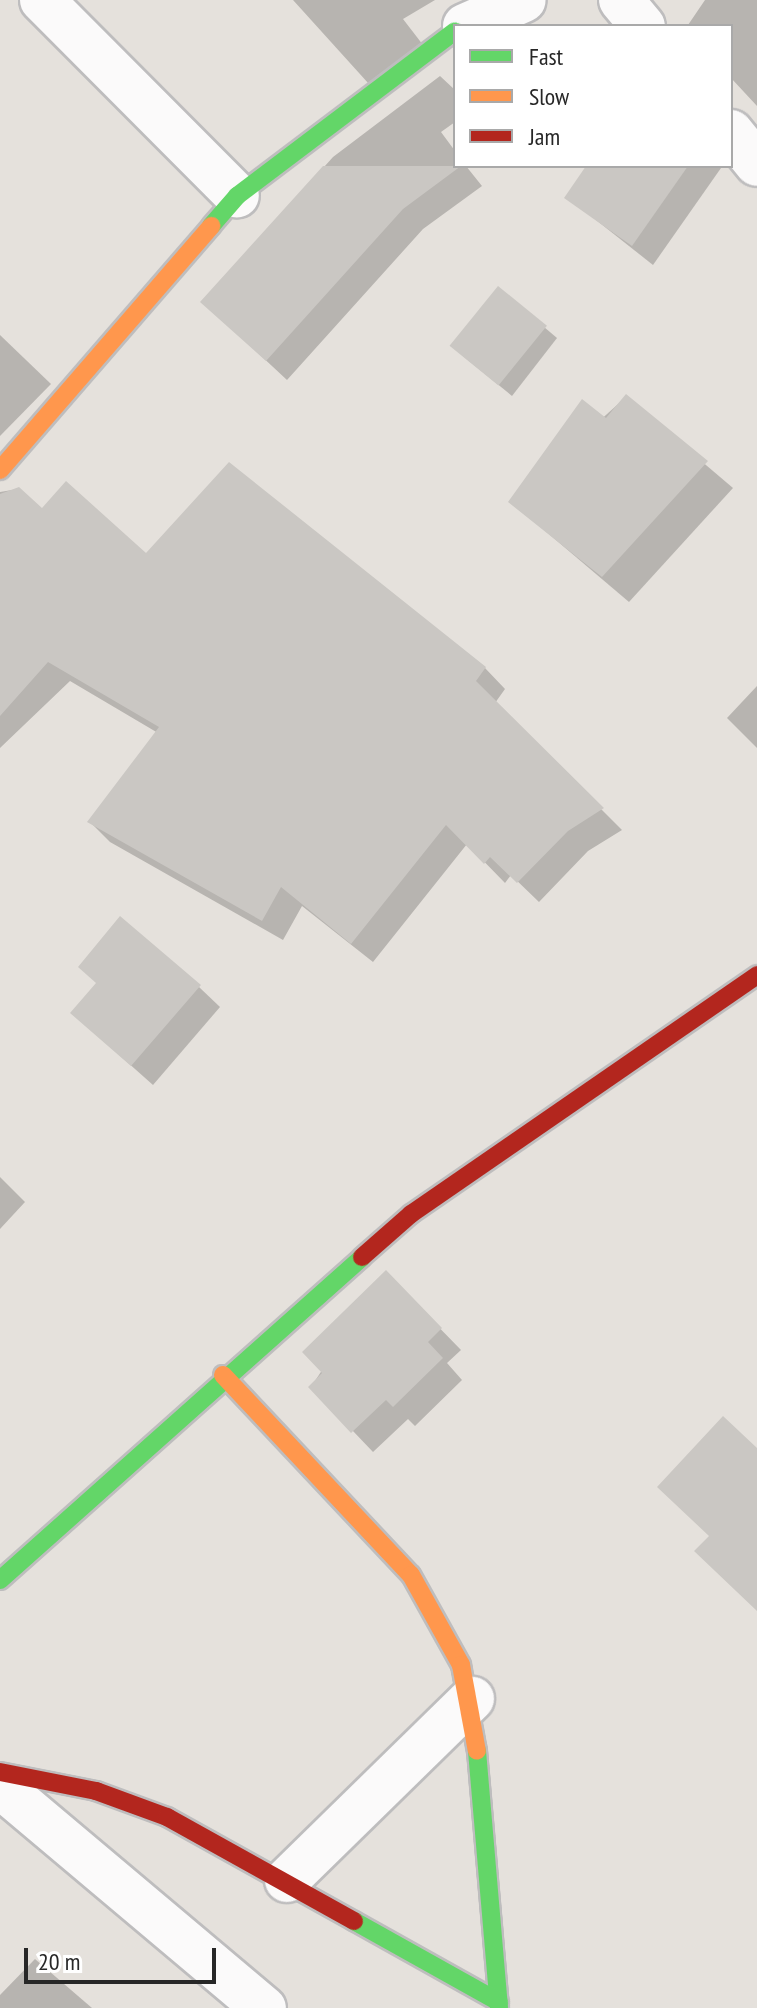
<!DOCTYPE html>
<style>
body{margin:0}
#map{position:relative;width:757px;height:2008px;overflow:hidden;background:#e5e1dc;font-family:"PT Sans Narrow",sans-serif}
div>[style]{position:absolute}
.shadow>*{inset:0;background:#0003}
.building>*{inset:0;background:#cac7c3;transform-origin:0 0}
.roads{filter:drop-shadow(2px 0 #bebdbe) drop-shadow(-2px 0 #bebdbe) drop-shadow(0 2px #bebdbe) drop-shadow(0 -2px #bebdbe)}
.street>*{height:44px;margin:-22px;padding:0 22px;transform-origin:22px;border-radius:22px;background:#fbfafa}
.fast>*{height:18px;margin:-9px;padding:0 9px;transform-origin:9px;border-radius:9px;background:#63d668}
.slow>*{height:18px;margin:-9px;padding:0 9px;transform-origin:9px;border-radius:9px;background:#ff974d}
.jam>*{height:18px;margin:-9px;padding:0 9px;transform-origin:9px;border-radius:9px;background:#b3261e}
span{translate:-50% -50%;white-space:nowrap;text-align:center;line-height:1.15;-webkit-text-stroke:8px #fff;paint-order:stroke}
.legend{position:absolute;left:453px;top:24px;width:280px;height:144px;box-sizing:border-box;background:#fff;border:2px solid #a9a9a9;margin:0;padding:10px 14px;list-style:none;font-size:24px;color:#272727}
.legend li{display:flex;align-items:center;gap:16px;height:40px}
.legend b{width:40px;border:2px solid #a9a9a9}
.scale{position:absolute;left:24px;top:1948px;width:192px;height:36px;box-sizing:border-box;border:4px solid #272727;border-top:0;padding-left:10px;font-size:24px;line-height:28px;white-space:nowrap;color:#272727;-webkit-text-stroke:6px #fff;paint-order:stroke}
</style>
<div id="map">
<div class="shadow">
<div style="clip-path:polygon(293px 0,435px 0,403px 19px,430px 54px,378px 94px)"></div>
<div style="clip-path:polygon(705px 0,757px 0,757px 106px,731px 78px,731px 26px,688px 25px)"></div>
<div style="clip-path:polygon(440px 76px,455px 90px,455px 122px,441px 132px,455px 151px,455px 166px,466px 166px,482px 186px,423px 229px,287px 380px,203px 302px,333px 157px)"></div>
<div style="clip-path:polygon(589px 166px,719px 166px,721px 168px,653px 265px,567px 197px)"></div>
<div style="clip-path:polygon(499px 289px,557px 338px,512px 396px,463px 356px)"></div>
<div style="clip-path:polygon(0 335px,51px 384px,0 436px)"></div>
<div style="clip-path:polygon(626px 397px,733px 488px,629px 602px,510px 501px)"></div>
<div style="clip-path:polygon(18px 489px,42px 511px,146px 556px,485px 668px,505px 689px,495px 703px,622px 830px,588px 851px,539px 902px,511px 875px,505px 883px,467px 844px,373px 962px,302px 906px,283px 940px,110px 842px,90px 822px,158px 733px,70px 681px,0 748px,0 492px)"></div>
<div style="clip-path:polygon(757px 686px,757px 748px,727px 718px)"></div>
<div style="clip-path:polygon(199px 987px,220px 1007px,153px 1085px,72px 1013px)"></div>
<div style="clip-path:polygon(0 1177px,25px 1202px,0 1229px)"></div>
<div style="clip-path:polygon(386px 1273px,461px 1350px,447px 1363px,462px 1380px,415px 1426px,408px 1419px,373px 1452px,311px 1387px)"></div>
<div style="clip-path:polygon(35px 1959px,92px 2008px,0 2008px,0 1995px)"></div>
</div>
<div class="building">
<div style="clip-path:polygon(323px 166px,461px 166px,403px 209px,266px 361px,200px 302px)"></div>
<div style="clip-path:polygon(586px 166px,688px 166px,632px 246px,564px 198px)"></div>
<div style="left:498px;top:286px;width:63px;height:77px;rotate:39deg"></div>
<div style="clip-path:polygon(626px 394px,708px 461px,602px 577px,508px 502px,582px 399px,606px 418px)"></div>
<div style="clip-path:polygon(229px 462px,486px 667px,476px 681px,604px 808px,568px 831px,517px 883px,490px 857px,484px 864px,446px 825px,351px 944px,281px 887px,262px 921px,87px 822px,159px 727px,48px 662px,0 716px,0 494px,19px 487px,42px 508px,66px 481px,146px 553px)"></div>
<div style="clip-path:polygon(120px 916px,201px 985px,131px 1066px,70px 1013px,96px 983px,78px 967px)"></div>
<div style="clip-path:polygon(386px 1270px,442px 1328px,428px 1342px,443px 1358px,393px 1407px,386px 1400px,351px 1433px,308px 1387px,322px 1373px,302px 1352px)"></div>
<div style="clip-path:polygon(723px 1416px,757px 1448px,757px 1611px,694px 1551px,709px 1536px,657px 1487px)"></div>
</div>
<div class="roads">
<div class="street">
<div style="left:42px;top:0;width:276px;rotate:45.1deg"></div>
<div style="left:621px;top:0;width:34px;rotate:50deg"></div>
<div style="left:465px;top:26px;width:64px;rotate:-23.8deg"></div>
<div style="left:731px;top:132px;width:41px;rotate:50.9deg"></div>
<div style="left:0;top:1786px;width:345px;rotate:40.1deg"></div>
<div style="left:287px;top:1880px;width:259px;rotate:-44.4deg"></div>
</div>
<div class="fast">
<div style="left:211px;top:226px;width:40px;rotate:-49deg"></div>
<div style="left:237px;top:196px;width:273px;rotate:-37.1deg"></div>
<div style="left:0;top:1580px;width:485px;rotate:-41.7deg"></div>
<div style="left:477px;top:1751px;width:258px;rotate:85.1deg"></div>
<div style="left:354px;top:1921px;width:166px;rotate:29.2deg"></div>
</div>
<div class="slow">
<div style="left:0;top:470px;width:323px;rotate:-49.1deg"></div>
<div style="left:223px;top:1375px;width:274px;rotate:46.8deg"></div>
<div style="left:411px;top:1575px;width:103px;rotate:60.9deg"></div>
<div style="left:461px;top:1665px;width:87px;rotate:79.5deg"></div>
</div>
<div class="jam">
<div style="left:362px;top:1257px;width:65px;rotate:-41.3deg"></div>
<div style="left:411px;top:1214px;width:421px;rotate:-34.6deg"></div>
<div style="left:0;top:1772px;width:98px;rotate:11.2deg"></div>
<div style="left:96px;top:1791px;width:76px;rotate:20.1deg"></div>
<div style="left:167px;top:1817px;width:214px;rotate:29.1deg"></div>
</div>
</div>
<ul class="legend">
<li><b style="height:10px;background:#63d668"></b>Fast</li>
<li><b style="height:10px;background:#ff974d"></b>Slow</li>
<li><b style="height:10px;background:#b3261e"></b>Jam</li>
</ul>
<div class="scale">20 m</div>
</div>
